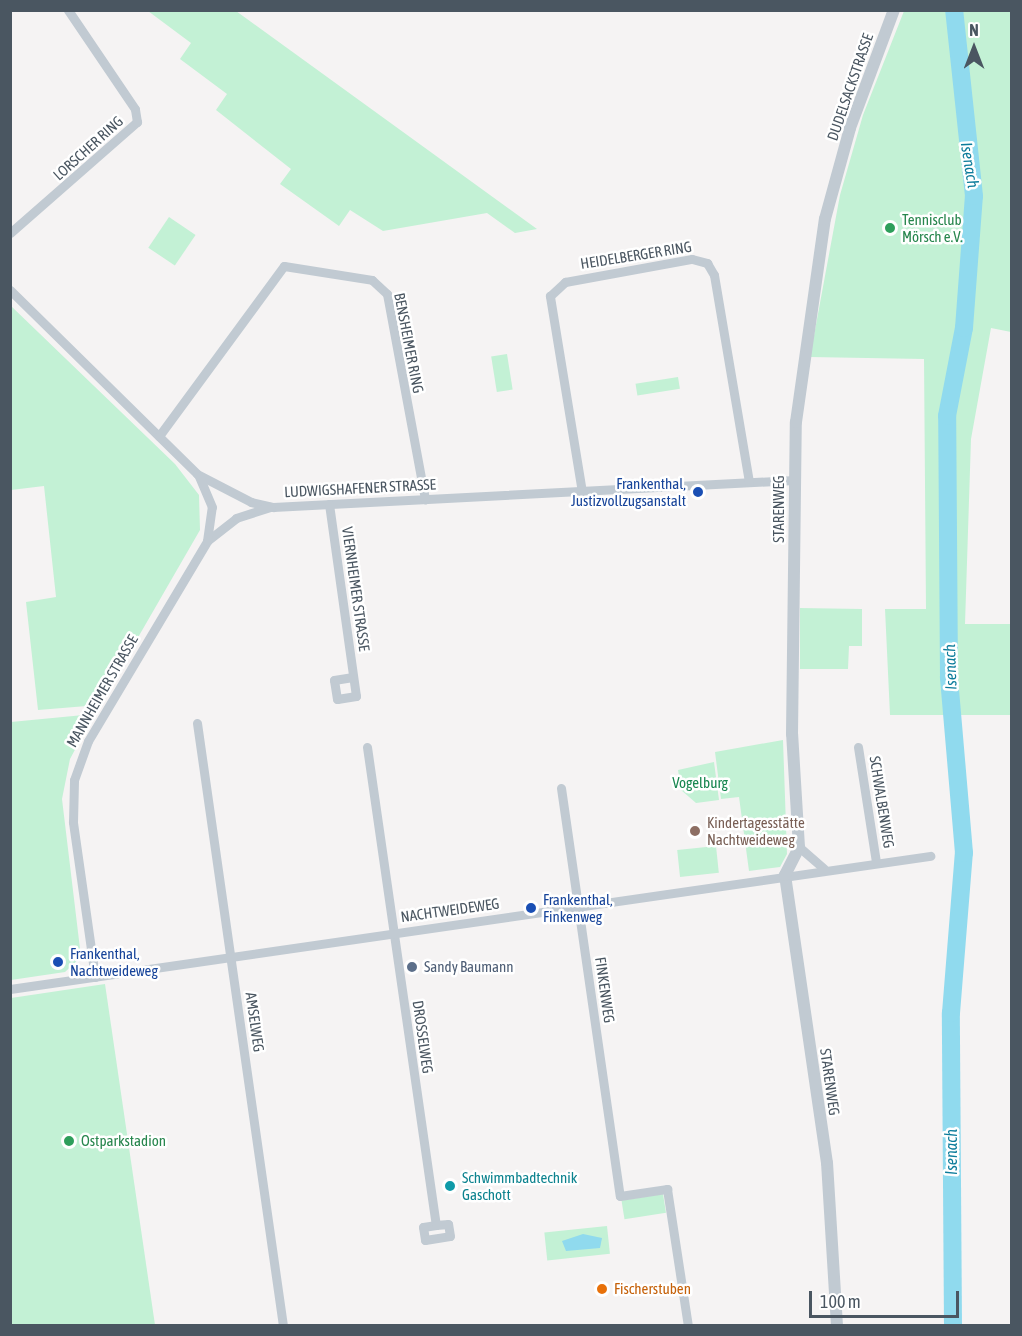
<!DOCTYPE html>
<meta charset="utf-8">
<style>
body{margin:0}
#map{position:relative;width:1022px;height:1336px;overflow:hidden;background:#f5f3f3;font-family:"Asap Condensed",sans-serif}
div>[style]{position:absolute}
.green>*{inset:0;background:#c3f1d5;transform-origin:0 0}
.water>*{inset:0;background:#90daee}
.river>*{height:18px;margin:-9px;padding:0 9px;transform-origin:9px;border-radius:9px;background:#90daee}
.minor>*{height:9px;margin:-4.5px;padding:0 4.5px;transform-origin:4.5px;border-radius:4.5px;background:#c1cad2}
.tertiary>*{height:12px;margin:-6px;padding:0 6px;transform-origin:6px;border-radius:6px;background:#c1cad2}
.dots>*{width:16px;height:16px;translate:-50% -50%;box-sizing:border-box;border:3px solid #fff;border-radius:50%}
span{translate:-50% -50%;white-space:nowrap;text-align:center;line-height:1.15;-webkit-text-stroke:5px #fff;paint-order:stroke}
.street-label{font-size:15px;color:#4a5661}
.leisure-label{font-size:15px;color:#27864d}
.left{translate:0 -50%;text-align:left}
.transit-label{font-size:15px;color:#164399}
.right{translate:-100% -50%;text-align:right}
.park-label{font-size:15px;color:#17864f}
.education-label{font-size:15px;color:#785e54}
.service-label{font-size:15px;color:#4e5e75}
.culture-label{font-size:15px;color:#0d838f}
.food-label{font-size:15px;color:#c56008}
.water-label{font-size:16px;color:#0c7c9b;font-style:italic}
.frame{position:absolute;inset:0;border:12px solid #4a5661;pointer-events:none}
.north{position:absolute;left:944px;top:18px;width:60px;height:60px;-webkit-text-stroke:4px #fff;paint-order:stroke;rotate:0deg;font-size:16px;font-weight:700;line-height:24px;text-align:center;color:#4a5661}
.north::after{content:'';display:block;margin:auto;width:21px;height:27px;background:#4a5661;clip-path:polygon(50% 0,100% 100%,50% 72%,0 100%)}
.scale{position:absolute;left:809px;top:1291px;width:150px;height:27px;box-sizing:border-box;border:3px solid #4a5661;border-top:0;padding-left:8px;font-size:18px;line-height:21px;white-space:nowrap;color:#4a5661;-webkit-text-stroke:4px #fff;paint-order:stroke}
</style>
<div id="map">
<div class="green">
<div style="clip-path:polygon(148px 11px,236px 11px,537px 229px,515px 233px,487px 213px,383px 231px,350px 210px,339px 226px,280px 184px,291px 169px,216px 110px,227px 94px,180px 59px,191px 43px)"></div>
<div style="clip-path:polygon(904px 11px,1011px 11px,1011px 332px,991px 328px,971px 439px,965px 624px,1011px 624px,1011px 715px,890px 715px,885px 609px,926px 609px,924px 359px,810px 357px,840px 195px,863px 115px)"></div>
<div style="left:169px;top:217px;width:32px;height:37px;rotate:34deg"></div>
<div style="clip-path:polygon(11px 306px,175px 464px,199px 495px,200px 530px,99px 705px,38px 710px,26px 602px,56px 597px,44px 486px,11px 490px)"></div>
<div style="left:507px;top:354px;width:36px;height:16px;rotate:81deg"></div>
<div style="left:678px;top:377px;width:12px;height:43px;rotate:81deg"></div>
<div style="clip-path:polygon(800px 608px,862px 609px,862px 646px,849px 646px,848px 669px,800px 669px)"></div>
<div style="clip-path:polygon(94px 714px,70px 759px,62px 799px,81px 957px,65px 972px,11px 980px,11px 722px)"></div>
<div style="clip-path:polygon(783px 740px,787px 854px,780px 867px,749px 871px,739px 797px,721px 799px,715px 752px)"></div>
<div style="clip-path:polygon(714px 762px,719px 800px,696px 803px,681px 790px,678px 770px)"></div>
<div style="left:716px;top:846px;width:27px;height:39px;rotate:84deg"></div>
<div style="clip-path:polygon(105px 984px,155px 1325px,11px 1325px,11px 998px)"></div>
<div style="left:663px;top:1194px;width:19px;height:42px;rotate:81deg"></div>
<div style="left:607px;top:1226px;width:28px;height:63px;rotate:84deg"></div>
</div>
<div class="water">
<div style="clip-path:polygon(583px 1234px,602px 1238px,600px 1248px,566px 1251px,562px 1241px)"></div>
</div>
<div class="river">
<div style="left:953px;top:1326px;width:313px;rotate:-90.4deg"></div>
<div style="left:951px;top:1013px;width:161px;rotate:-85.4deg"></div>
<div style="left:964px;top:853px;width:177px;rotate:-94.9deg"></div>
<div style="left:949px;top:677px;width:261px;rotate:-90.4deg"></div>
<div style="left:947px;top:416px;width:90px;rotate:-79.1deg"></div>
<div style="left:964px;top:328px;width:132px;rotate:-85.7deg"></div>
<div style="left:974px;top:196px;width:187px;rotate:-96.1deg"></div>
</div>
<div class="minor">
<div style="left:10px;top:233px;width:169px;rotate:-41.2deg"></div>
<div style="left:137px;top:122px;width:13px;rotate:-99deg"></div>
<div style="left:135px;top:109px;width:120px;rotate:-124.1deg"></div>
<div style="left:10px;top:290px;width:262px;rotate:44.5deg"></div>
<div style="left:197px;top:474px;width:61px;rotate:27.4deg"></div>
<div style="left:251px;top:502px;width:23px;rotate:13deg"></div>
<div style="left:273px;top:507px;width:522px;rotate:-2.97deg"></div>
<div style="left:159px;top:436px;width:211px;rotate:-53.7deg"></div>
<div style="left:284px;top:266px;width:89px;rotate:9deg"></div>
<div style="left:372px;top:280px;width:21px;rotate:43deg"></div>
<div style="left:387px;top:294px;width:209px;rotate:79.5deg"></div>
<div style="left:582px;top:492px;width:199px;rotate:-99.3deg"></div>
<div style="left:550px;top:296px;width:21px;rotate:-43deg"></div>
<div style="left:565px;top:282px;width:129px;rotate:-10.3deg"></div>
<div style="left:692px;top:259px;width:16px;rotate:15deg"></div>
<div style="left:707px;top:263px;width:14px;rotate:60deg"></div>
<div style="left:714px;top:275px;width:210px;rotate:80.4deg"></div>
<div style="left:329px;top:504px;width:194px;rotate:82deg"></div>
<div style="left:356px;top:696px;width:19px;rotate:171deg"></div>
<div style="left:337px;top:699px;width:19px;rotate:-99deg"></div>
<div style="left:334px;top:680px;width:19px;rotate:-9deg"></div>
<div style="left:207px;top:541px;width:37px;rotate:-38deg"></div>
<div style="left:236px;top:518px;width:36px;rotate:-18deg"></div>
<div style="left:197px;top:723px;width:609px;rotate:81.88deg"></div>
<div style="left:367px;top:747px;width:483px;rotate:81.8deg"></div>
<div style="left:436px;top:1225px;width:13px;rotate:171deg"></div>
<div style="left:423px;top:1227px;width:13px;rotate:81deg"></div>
<div style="left:425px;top:1240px;width:25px;rotate:-9deg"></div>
<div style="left:450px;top:1236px;width:12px;rotate:-99deg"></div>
<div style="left:448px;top:1224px;width:12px;rotate:175deg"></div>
<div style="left:858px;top:747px;width:116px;rotate:81.1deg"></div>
<div style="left:561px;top:788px;width:412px;rotate:81.8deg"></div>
<div style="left:620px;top:1196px;width:48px;rotate:-8.5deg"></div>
<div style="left:667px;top:1189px;width:139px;rotate:81.3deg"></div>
<div style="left:799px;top:847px;width:33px;rotate:41deg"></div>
<div style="left:95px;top:977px;width:157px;rotate:-98.1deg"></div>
<div style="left:73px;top:822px;width:42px;rotate:-88.6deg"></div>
<div style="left:74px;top:780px;width:41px;rotate:-70.3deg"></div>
<div style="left:88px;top:741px;width:233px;rotate:-59.2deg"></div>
<div style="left:207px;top:541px;width:34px;rotate:-82deg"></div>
<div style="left:212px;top:507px;width:33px;rotate:-113deg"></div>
<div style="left:10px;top:989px;width:930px;rotate:-8.23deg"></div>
</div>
<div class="tertiary">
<div style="left:837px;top:1326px;width:163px;rotate:-93.5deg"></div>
<div style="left:827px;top:1163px;width:291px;rotate:-98.3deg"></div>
<div style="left:785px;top:875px;width:31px;rotate:-63deg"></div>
<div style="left:799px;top:847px;width:113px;rotate:-93.5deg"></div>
<div style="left:792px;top:734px;width:312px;rotate:-89.3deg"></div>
<div style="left:796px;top:422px;width:205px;rotate:-81.9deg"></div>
<div style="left:825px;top:219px;width:94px;rotate:-74.6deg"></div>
<div style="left:850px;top:128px;width:126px;rotate:-69.6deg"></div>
</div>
<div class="dots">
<div style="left:890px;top:228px;background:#2e9e5b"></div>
<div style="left:698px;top:492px;background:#1a4fb4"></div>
<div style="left:695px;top:831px;background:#8d6e63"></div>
<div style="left:531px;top:908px;background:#1a4fb4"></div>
<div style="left:58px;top:962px;background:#1a4fb4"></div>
<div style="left:412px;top:967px;background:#5c6f8a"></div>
<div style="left:69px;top:1141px;background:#2e9e5b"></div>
<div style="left:450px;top:1186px;background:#0f9aa8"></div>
<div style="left:602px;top:1289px;background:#e8710a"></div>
</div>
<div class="street-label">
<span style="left:850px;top:87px;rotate:-71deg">DUDELSACKSTRASSE</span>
<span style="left:88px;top:148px;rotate:-42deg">LORSCHER RING</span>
<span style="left:636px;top:255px;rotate:-9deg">HEIDELBERGER RING</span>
<span style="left:409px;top:343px;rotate:79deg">BENSHEIMER RING</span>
<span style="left:360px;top:488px;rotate:-3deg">LUDWIGSHAFENER STRASSE</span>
<span style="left:779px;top:509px;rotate:-90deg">STARENWEG</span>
<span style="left:356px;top:589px;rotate:82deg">VIERNHEIMER STRASSE</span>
<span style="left:102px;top:691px;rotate:-60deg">MANNHEIMER STRASSE</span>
<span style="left:882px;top:802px;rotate:81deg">SCHWALBENWEG</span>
<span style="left:450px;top:910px;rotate:-8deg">NACHTWEIDEWEG</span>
<span style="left:605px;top:990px;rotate:82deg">FINKENWEG</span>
<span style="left:255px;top:1022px;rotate:82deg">AMSELWEG</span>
<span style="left:423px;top:1037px;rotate:82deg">DROSSELWEG</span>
<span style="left:830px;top:1082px;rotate:82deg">STARENWEG</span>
</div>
<div class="leisure-label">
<span class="left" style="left:902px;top:228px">Tennisclub<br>Mörsch e.V.</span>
<span class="left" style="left:81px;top:1141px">Ostparkstadion</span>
</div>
<div class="transit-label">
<span class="right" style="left:686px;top:492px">Frankenthal,<br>Justizvollzugsanstalt</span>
<span class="left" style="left:543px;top:908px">Frankenthal,<br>Finkenweg</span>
<span class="left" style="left:70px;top:962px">Frankenthal,<br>Nachtweideweg</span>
</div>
<div class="park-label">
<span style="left:700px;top:783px">Vogelburg</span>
</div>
<div class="education-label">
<span class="left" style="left:707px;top:831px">Kindertagesstätte<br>Nachtweideweg</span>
</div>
<div class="service-label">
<span class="left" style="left:424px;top:967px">Sandy Baumann</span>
</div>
<div class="culture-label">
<span class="left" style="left:462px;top:1186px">Schwimmbadtechnik<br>Gaschott</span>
</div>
<div class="food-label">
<span class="left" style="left:614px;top:1289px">Fischerstuben</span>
</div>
<div class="water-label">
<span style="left:970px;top:165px;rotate:81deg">Isenach</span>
<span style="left:950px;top:667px;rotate:-92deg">Isenach</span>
<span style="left:951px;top:1152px;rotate:-90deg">Isenach</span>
</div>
<div class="frame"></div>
<div class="north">N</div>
<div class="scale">100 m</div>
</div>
